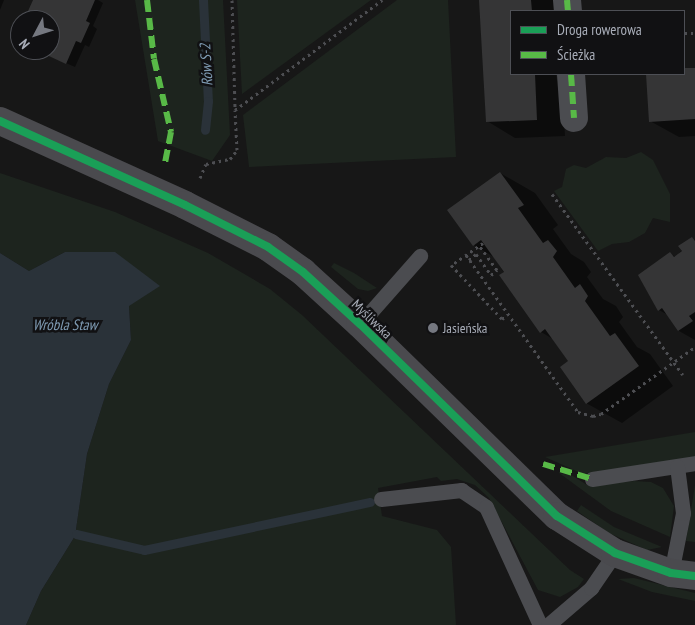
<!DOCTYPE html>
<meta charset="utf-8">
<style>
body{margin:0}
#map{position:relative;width:695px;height:625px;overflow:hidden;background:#171717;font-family:"PT Sans Narrow",sans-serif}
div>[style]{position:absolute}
.green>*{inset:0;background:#1d241e}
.water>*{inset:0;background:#2a3239}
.shadow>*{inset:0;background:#0007}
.stream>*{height:9px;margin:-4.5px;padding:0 4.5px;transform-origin:4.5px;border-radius:4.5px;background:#2a3239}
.building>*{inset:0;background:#353536}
.path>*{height:3px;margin-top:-1.5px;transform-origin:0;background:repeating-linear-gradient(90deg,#4d4e52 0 2.5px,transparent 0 6.5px)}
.lane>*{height:15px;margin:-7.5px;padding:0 7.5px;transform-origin:7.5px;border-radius:7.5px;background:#4b4c50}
.street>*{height:28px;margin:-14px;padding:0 14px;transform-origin:14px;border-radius:14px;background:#4b4c50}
.secondary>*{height:28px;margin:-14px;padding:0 14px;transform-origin:14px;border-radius:14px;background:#4a4a4e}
.quiet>*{height:6px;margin-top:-3px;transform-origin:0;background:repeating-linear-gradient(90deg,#58b947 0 12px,transparent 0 18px)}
.cycleway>*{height:8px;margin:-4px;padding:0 4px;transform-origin:4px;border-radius:4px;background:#1a9f57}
.dots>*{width:14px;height:14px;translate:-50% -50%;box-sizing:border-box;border:2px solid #111113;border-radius:50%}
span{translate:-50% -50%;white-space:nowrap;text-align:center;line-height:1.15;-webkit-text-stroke:5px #111113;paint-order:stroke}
.street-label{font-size:14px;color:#a8adb8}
.poi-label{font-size:14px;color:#a8adb8}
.left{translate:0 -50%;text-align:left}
.water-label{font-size:15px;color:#7f9bb3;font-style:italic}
.legend{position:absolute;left:510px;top:10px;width:175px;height:65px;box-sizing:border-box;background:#111113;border:1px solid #4d4f55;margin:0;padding:6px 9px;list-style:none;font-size:15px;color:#a8adb8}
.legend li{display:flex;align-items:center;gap:10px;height:25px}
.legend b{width:25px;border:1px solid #4d4f55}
.north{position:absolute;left:10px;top:10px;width:50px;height:50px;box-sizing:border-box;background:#111113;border:1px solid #4d4f55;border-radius:50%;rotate:230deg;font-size:14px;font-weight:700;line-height:20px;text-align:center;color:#a8adb8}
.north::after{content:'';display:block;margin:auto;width:18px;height:22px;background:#757880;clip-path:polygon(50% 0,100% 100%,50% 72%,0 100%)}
</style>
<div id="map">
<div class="green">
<div style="clip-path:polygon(135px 0,223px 0,230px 135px,212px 161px,158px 141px)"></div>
<div style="clip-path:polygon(237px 0,371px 0,242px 94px)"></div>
<div style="clip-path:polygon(397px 0,448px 0,456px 157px,249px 167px,243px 115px)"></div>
<div style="clip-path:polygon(641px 152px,653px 160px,670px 194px,670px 222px,653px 218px,645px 233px,629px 242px,612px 244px,598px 251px,554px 191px,562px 187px,566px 169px,574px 165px,586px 168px,606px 157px,626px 158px)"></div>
<div style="clip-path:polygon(0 173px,115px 212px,208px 253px,270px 289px,302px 315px,570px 570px,584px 579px,578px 587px,560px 597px,538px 590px,489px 498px,475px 485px,457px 479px,441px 481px,437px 477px,378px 488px,382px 516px,437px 530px,451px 547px,456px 625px,26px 625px,41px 591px,75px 536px,87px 454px,109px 384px,131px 340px,129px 306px,65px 252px,29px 271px,0 253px)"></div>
<div style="clip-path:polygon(334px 263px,354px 273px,377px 288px,368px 291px,358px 289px,331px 267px)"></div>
<div style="clip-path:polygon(695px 432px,695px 457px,583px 474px,545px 457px)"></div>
<div style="clip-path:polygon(559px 473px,573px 476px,587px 485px,634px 481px,651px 482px,663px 488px,674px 506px,670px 537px,611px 511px)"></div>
<div style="clip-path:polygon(695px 485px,695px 542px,686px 541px)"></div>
<div style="clip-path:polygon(581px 505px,614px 527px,662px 547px,647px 550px,609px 533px,577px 511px)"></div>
<div style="clip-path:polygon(634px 578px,695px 593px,695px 601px,652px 592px,618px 579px)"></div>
</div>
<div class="water">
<div style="clip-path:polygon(65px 252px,115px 252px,160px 286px,129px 306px,131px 340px,109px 384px,87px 454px,75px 536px,41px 591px,26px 625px,0 625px,0 253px,29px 271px)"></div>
</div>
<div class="shadow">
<div style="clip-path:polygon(0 0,4px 0,0 10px)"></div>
<div style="clip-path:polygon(34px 0,98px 0,103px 3px,93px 26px,97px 29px,89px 47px,85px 45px,75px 67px,36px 50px,50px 50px,50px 20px,25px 20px)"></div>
<div style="clip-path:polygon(481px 0,558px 0,559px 11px,511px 11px,511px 74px,556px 74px,557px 80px,562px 83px,565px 136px,515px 138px,487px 121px)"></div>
<div style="clip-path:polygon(20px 32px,20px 42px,16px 40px)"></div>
<div style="clip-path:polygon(695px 69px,695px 136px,679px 137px,650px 121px,648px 74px,684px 74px,684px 70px)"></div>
<div style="clip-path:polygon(500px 173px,535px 193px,558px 225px,553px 229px,571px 254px,584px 262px,591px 272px,587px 277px,603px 299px,616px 306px,623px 317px,619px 322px,637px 347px,650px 354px,673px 386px,622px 423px,586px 403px,570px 362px,553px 339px,541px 332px,494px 257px,474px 245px)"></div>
<div style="clip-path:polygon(692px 238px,695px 240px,695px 340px,679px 331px,668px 315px,659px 310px,670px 254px,676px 257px)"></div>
</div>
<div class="stream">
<div style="left:203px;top:0;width:101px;rotate:87.2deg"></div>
<div style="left:208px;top:101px;width:29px;rotate:96deg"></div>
<div style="left:76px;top:534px;width:70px;rotate:13.2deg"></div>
<div style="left:144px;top:550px;width:231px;rotate:-12deg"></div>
</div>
<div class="building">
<div style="clip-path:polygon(33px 0,95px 0,86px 21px,90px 23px,81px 43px,76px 41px,66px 64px,36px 50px,50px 50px,50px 20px,24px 20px)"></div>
<div style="clip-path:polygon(479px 0,531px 0,532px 11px,511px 11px,511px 74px,535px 74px,537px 120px,486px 122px)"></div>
<div style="clip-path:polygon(684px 68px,695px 68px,695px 119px,649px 122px,646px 74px,684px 74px)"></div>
<div style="clip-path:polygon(500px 172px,524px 205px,518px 208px,543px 243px,548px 240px,557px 251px,553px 257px,575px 288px,580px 284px,588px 296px,585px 301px,610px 336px,615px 333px,639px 366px,586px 404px,560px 367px,568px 361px,545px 329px,540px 333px,499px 275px,504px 272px,481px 240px,473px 246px,447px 210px)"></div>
<div style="clip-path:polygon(692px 237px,695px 241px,695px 312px,689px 316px,693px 321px,678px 331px,662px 308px,658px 311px,638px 275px,670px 252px,674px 257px,682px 251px,678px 246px)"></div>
</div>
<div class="path">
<div style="left:232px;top:0;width:110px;rotate:88.4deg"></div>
<div style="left:684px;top:33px;width:11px"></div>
<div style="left:200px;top:178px;width:15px;rotate:-67deg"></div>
<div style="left:206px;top:164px;width:25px;rotate:-12deg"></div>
<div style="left:230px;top:159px;width:11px;rotate:-52deg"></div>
<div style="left:237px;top:150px;width:40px;rotate:-92.9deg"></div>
<div style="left:235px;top:110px;width:184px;rotate:-36.8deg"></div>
<div style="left:552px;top:194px;width:223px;rotate:54.1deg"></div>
<div style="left:483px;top:243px;width:39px;rotate:145deg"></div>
<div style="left:451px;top:265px;width:74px;rotate:46.6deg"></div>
<div style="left:502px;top:319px;width:6px;rotate:-39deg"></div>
<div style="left:466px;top:255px;width:193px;rotate:54.5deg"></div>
<div style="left:578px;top:412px;width:16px;rotate:15deg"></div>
<div style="left:593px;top:416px;width:8px;rotate:-14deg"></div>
<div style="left:601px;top:414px;width:115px;rotate:-35.5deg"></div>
<div style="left:469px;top:260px;width:9px;rotate:-41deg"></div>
<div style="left:476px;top:254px;width:26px;rotate:54deg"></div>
<div style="left:491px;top:275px;width:8px;rotate:-40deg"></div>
<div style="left:497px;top:270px;width:31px;rotate:-126deg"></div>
</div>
<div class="lane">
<div style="left:360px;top:324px;width:91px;rotate:-48.6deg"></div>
<div style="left:592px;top:479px;width:104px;rotate:-8.8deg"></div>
<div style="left:381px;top:499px;width:81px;rotate:-6.4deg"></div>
<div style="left:461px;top:490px;width:30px;rotate:34deg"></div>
<div style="left:486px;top:507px;width:130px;rotate:65.4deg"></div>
<div style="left:671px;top:573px;width:61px;rotate:-78.7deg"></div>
<div style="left:683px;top:513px;width:47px;rotate:-97.3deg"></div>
<div style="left:548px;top:625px;width:57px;rotate:-40.7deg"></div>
<div style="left:591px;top:588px;width:42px;rotate:-55.6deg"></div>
</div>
<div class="street">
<div style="left:567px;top:0;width:11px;rotate:85deg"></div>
<div style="left:571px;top:74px;width:44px;rotate:86.1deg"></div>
</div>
<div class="secondary">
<div style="left:0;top:121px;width:203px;rotate:24.4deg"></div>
<div style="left:185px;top:205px;width:93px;rotate:26.8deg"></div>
<div style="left:268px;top:247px;width:43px;rotate:35.5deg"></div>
<div style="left:303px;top:272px;width:77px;rotate:42.4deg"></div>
<div style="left:360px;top:324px;width:275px;rotate:44.3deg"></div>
<div style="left:557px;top:516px;width:69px;rotate:32.5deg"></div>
<div style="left:615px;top:553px;width:59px;rotate:19.7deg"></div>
<div style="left:671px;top:573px;width:24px;rotate:7deg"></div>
</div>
<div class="quiet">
<div style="left:147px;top:0;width:59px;rotate:83.2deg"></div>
<div style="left:154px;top:59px;width:75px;rotate:76.9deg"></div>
<div style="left:171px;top:132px;width:32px;rotate:101deg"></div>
<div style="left:567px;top:0;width:11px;rotate:85deg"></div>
<div style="left:571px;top:74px;width:44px;rotate:86.1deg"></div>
<div style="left:543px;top:464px;width:51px;rotate:17deg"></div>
</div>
<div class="cycleway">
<div style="left:0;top:121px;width:203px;rotate:24.4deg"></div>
<div style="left:185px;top:205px;width:93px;rotate:26.8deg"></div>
<div style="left:268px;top:247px;width:43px;rotate:35.5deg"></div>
<div style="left:303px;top:272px;width:77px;rotate:42.4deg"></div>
<div style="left:360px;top:324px;width:275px;rotate:44.3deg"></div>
<div style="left:557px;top:516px;width:69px;rotate:32.5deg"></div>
<div style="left:615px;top:553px;width:59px;rotate:19.7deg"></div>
<div style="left:671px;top:573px;width:24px;rotate:7deg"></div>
</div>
<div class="dots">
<div style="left:433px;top:328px;background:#757880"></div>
</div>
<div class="street-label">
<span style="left:372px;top:319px;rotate:44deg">Myśliwska</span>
</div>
<div class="poi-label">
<span class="left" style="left:443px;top:328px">Jasieńska</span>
</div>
<div class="water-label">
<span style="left:206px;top:65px;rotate:-93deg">Rów S-2</span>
<span style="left:65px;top:325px">Wróbla Staw</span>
</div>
<ul class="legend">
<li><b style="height:6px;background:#1a9f57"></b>Droga rowerowa</li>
<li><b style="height:6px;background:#58b947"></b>Ścieżka</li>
</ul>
<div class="north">N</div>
</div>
